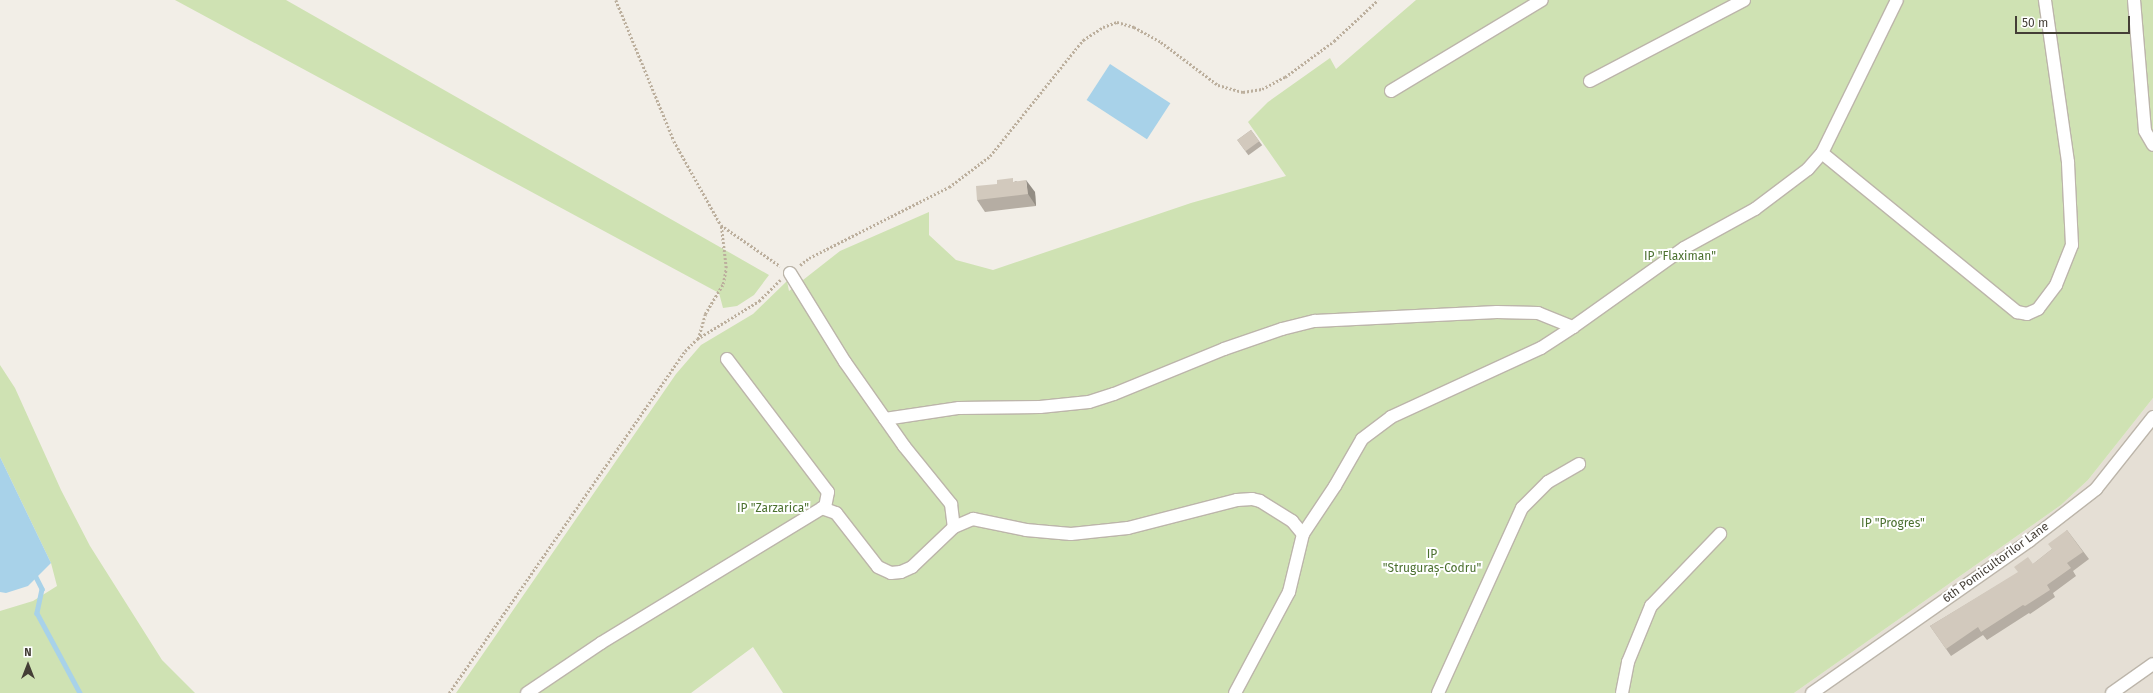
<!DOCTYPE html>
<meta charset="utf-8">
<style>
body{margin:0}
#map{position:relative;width:2153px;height:693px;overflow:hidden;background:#f2eee7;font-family:"Fira Sans",sans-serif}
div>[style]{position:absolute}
.residential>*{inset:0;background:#e5dfd5}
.green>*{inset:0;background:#cfe2b3}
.water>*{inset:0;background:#a8d2e9;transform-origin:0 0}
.stream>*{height:4.5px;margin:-2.25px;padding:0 2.25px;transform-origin:2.25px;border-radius:2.25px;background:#a8d2e9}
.path>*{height:2.5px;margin-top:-1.25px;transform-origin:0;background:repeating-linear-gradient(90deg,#bcaf9d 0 2px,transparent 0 4px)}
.roads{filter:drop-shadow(1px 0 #bcb5aa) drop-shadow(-1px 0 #bcb5aa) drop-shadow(0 1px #bcb5aa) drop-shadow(0 -1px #bcb5aa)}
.minor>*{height:12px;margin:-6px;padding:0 6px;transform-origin:6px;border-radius:6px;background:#fff}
.wall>*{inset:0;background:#b5ada3;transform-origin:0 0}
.shaded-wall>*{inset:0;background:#938d84}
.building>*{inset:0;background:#d2c9bd;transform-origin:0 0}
span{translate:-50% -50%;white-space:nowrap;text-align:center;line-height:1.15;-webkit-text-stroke:4px #fff;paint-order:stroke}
.park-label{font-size:12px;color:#4b702f}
.street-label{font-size:12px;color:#443e36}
.north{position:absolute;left:8px;top:645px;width:40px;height:40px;-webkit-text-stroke:3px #fff;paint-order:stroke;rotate:0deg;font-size:11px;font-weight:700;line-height:16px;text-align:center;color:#443e36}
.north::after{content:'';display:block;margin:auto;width:14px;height:18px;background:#443e36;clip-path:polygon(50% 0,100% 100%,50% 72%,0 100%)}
.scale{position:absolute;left:2015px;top:16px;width:115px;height:18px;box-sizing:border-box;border:2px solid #443e36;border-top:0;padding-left:5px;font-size:12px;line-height:14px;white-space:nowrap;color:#443e36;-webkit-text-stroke:3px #fff;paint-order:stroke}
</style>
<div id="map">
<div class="residential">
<div style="clip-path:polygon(2153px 398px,2153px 693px,1794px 693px,2061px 505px,2088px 480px)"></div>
</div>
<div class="green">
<div style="clip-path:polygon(175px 0,286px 0,769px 275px,754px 295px,737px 306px,723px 308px,719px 293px)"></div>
<div style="clip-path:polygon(1416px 0,2153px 0,2153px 398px,2088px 480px,2061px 505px,1794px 693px,783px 693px,753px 647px,691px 693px,456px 693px,676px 374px,701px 345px,753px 314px,787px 281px,789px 291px,840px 251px,929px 212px,929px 235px,956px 260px,993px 270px,1191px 203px,1286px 176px,1248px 122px,1268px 102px,1330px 58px,1336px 69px)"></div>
<div style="clip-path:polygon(0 365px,15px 388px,61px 490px,90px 546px,162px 660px,195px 693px,0 693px,0 611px,33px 601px,57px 586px,51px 563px,0 457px)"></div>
</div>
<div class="water">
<div style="left:1110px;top:64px;width:72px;height:43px;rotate:33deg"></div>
<div style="clip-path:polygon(0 457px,51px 563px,28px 586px,6px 593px,0 592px)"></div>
</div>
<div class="stream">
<div style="left:34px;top:573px;width:18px;rotate:63deg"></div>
<div style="left:42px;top:589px;width:25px;rotate:102deg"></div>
<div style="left:37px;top:613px;width:91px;rotate:61.7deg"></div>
</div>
<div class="path">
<div style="left:616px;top:0;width:152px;rotate:67.6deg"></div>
<div style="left:674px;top:141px;width:96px;rotate:60.8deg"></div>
<div style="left:800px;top:265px;width:11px;rotate:-38deg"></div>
<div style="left:809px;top:258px;width:157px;rotate:-26.9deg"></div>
<div style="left:949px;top:187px;width:51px;rotate:-37.1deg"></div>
<div style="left:990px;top:156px;width:149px;rotate:-51.3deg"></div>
<div style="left:1083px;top:40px;width:24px;rotate:-33deg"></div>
<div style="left:1103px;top:27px;width:15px;rotate:-20deg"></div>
<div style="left:1117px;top:22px;width:18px;rotate:16deg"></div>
<div style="left:1134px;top:27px;width:31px;rotate:29deg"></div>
<div style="left:1161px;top:42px;width:71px;rotate:37deg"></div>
<div style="left:1218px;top:85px;width:26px;rotate:16deg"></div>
<div style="left:1243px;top:92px;width:19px;rotate:-9deg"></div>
<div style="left:1262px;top:89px;width:26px;rotate:-28deg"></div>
<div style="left:1285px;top:77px;width:61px;rotate:-36.3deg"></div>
<div style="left:1334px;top:41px;width:60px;rotate:-43deg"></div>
<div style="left:698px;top:339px;width:26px;rotate:-74deg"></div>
<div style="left:705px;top:314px;width:35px;rotate:-59deg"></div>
<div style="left:723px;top:284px;width:16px;rotate:-79deg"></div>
<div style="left:726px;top:268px;width:43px;rotate:-96.6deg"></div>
<div style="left:721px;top:225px;width:72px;rotate:34.8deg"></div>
<div style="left:449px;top:693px;width:416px;rotate:-55.4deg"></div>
<div style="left:685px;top:351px;width:17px;rotate:-45deg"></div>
<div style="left:697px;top:339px;width:73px;rotate:-31.5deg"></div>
<div style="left:759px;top:301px;width:30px;rotate:-45deg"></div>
</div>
<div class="roads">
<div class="minor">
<div style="left:2134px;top:0;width:131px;rotate:85.2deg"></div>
<div style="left:2145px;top:131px;width:16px;rotate:60deg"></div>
<div style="left:1590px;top:81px;width:174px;rotate:-27.7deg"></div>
<div style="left:1391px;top:91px;width:176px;rotate:-31.1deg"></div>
<div style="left:1822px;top:153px;width:252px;rotate:39.2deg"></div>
<div style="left:2017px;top:312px;width:10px;rotate:11deg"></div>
<div style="left:2027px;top:314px;width:12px;rotate:-24deg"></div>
<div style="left:2038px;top:309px;width:30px;rotate:-53deg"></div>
<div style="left:2056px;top:285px;width:43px;rotate:-68.2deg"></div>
<div style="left:2072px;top:245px;width:83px;rotate:-92.8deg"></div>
<div style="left:2068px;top:162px;width:164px;rotate:-98.1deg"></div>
<div style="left:790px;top:273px;width:105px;rotate:58.3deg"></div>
<div style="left:845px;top:362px;width:103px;rotate:54.9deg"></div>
<div style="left:904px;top:446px;width:75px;rotate:51deg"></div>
<div style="left:951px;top:504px;width:23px;rotate:83deg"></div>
<div style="left:727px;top:359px;width:167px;rotate:52.8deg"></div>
<div style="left:828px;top:492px;width:16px;rotate:101deg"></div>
<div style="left:885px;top:419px;width:75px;rotate:-8.5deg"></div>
<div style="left:959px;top:408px;width:81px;rotate:-0.7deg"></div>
<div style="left:1040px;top:407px;width:49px;rotate:-5.8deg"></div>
<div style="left:1089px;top:402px;width:26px;rotate:-18deg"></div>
<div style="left:1114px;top:394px;width:119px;rotate:-22.2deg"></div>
<div style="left:1224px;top:349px;width:61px;rotate:-19deg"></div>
<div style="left:1282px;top:329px;width:34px;rotate:-14deg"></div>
<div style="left:1315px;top:321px;width:182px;rotate:-2.8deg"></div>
<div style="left:1497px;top:312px;width:41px;rotate:1.4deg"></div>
<div style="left:1538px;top:313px;width:38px;rotate:22deg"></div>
<div style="left:1573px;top:327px;width:136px;rotate:-35.4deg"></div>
<div style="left:1684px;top:248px;width:81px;rotate:-28.8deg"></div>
<div style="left:1755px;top:209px;width:66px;rotate:-37deg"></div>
<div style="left:1808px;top:169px;width:21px;rotate:-49deg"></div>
<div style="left:1822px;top:153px;width:170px;rotate:-63.9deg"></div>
<div style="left:527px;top:693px;width:89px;rotate:-34deg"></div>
<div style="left:601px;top:643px;width:259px;rotate:-31.4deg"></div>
<div style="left:822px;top:508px;width:15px;rotate:20deg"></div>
<div style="left:836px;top:513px;width:68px;rotate:52.1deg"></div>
<div style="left:878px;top:567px;width:14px;rotate:25deg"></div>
<div style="left:891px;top:573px;width:10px;rotate:-6deg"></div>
<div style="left:901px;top:572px;width:12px;rotate:-24deg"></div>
<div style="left:912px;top:567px;width:58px;rotate:-43.6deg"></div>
<div style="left:954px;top:527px;width:21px;rotate:-23deg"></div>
<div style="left:973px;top:519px;width:54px;rotate:11.7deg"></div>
<div style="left:1026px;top:530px;width:45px;rotate:5.1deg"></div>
<div style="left:1071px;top:534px;width:57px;rotate:-6deg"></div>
<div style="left:1128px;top:528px;width:113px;rotate:-14.4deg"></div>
<div style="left:1237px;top:500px;width:15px;rotate:-4deg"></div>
<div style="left:1252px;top:499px;width:8px;rotate:14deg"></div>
<div style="left:1260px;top:501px;width:38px;rotate:32deg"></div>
<div style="left:1292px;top:521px;width:17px;rotate:50deg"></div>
<div style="left:1235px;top:693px;width:115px;rotate:-61.9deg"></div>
<div style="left:1289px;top:592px;width:60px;rotate:-76.4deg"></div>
<div style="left:1303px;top:534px;width:58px;rotate:-56.3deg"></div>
<div style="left:1335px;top:486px;width:54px;rotate:-60.1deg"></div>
<div style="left:1362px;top:439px;width:36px;rotate:-37deg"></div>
<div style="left:1391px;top:417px;width:165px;rotate:-24.7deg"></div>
<div style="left:1541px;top:348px;width:38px;rotate:-33deg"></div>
<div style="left:1438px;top:693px;width:203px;rotate:-65.6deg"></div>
<div style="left:1522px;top:508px;width:37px;rotate:-45deg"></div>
<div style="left:1548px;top:482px;width:36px;rotate:-30deg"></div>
<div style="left:1622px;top:693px;width:32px;rotate:-79deg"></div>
<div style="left:1628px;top:662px;width:61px;rotate:-67.7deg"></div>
<div style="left:1651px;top:606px;width:100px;rotate:-46.2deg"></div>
<div style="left:1812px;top:693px;width:265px;rotate:-35deg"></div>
<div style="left:2029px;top:541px;width:85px;rotate:-37.8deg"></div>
<div style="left:2096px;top:489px;width:92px;rotate:-51.6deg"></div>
<div style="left:2112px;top:693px;width:50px;rotate:-35.3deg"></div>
</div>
</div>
<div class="wall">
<div style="left:1251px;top:130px;width:19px;height:17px;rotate:54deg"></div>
<div style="clip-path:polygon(1016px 181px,1035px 192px,1036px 206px,985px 212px,977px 200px)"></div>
<div style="clip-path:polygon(2067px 530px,2089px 559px,2073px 571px,2076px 576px,2053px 593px,2055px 597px,2030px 614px,2029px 613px,1987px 640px,1983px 635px,1951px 656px,1930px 626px,2033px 564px,2052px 549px)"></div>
</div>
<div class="shaded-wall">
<div style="clip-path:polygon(1026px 180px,1035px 192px,1036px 206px,1028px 194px)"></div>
</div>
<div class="building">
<div style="left:1251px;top:130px;width:14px;height:17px;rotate:54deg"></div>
<div style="clip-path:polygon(1013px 178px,1013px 182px,1026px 180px,1028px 194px,977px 200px,976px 186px,997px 184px,997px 180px)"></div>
<div style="clip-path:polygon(2067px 530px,2083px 552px,2067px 563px,2071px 568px,2047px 585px,2050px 590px,2025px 606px,2023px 605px,1981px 632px,1978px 627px,1946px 649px,1930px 626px,2018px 572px,2014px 567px,2028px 557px,2033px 564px,2052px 549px,2048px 544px)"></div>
</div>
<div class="park-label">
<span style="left:1680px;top:257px">IP "Flaximan"</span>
<span style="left:773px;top:509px">IP "Zarzarica"</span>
<span style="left:1893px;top:524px">IP "Progres"</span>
<span style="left:1432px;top:562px">IP<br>"Struguraș-Codru"</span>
</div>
<div class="street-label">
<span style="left:1996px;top:563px;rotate:-36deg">6th Pomicultorilor Lane</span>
</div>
<div class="north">N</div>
<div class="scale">50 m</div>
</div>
